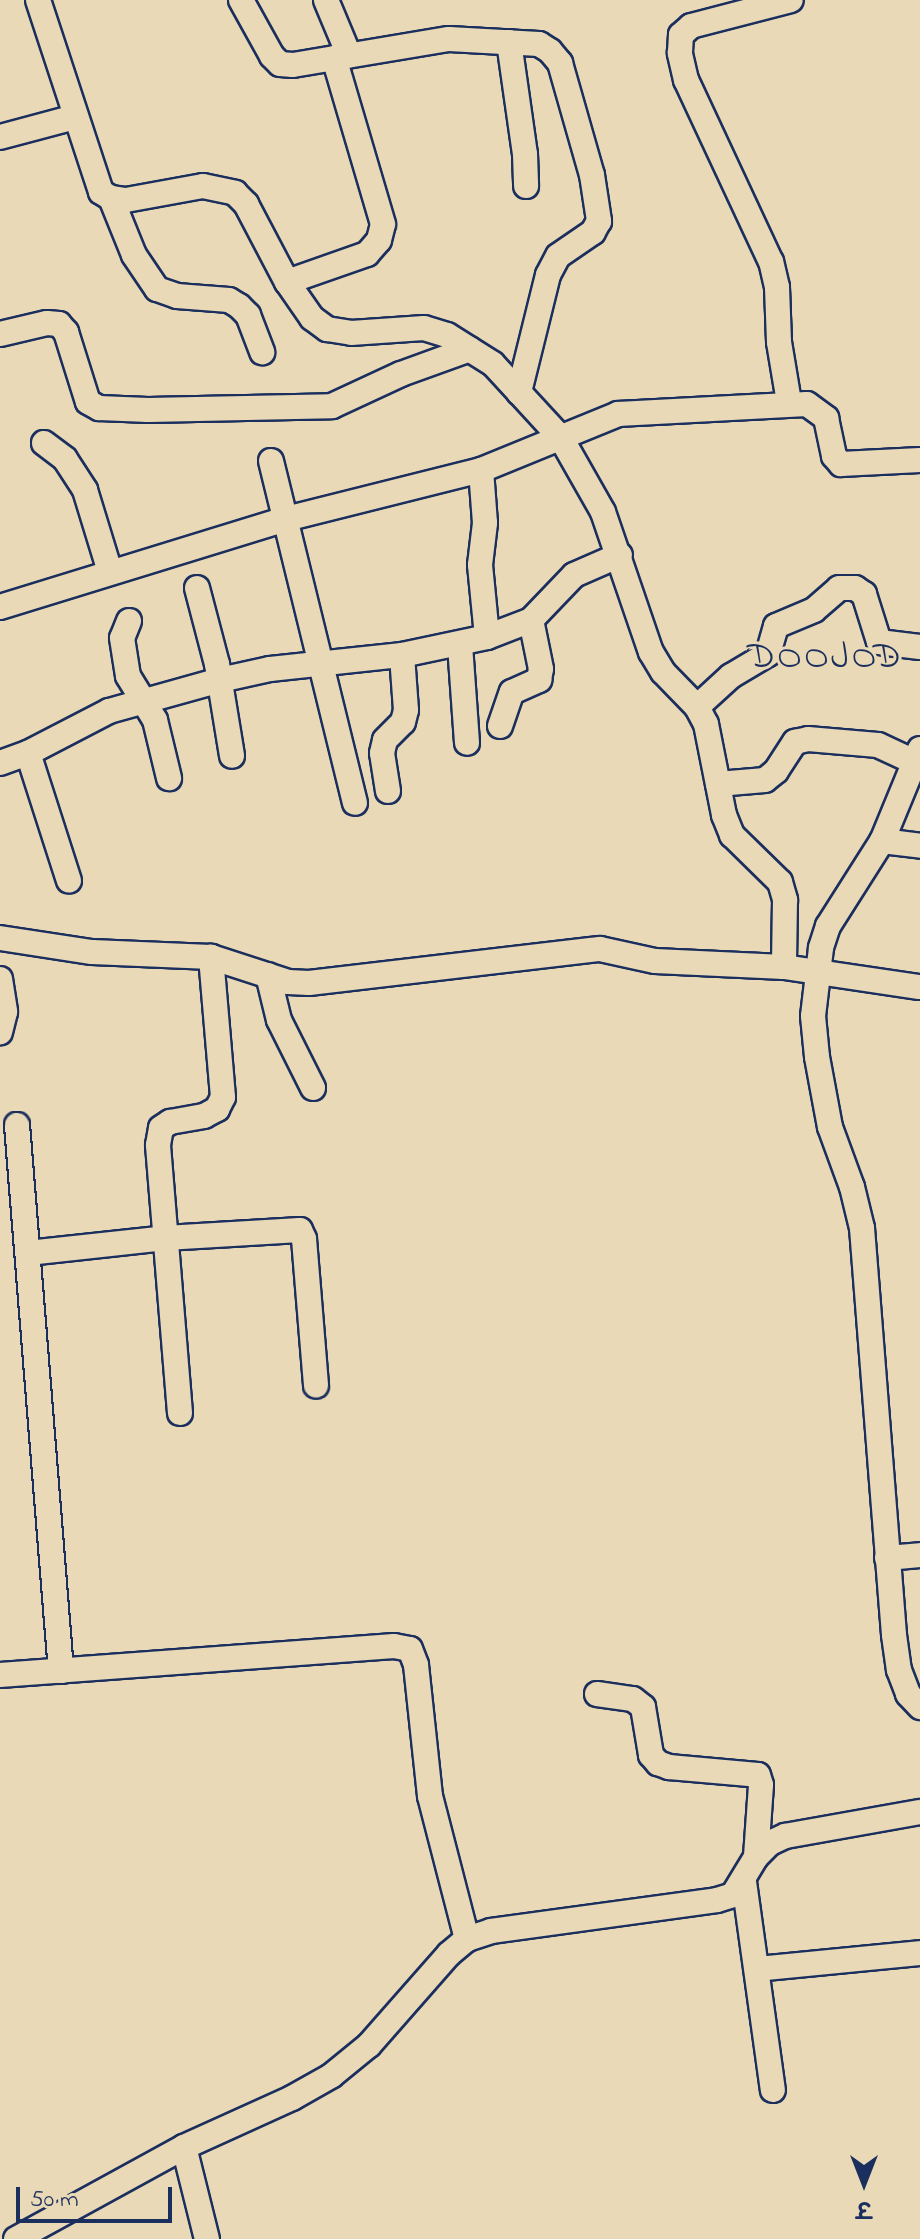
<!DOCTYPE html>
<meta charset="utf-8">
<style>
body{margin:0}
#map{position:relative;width:920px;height:2239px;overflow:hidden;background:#ead9b6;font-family:"Indie Flower","Playpen Sans Deva",sans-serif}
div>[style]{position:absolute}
.roads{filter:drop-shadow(2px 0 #1b2f5e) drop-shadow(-2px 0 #1b2f5e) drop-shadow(0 2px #1b2f5e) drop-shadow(0 -2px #1b2f5e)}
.minor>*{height:24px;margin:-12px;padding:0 12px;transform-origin:12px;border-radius:12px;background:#ead9b6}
span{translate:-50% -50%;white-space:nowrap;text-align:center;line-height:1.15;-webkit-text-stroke:6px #ead9b6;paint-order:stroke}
.quarter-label{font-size:38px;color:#1b2f5e;letter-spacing:2px}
.north{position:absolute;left:824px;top:2143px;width:80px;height:80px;-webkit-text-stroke:6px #ead9b6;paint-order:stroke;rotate:180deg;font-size:22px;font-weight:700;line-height:32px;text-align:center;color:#1b2f5e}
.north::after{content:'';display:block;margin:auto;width:28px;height:36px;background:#1b2f5e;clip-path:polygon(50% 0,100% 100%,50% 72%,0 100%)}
.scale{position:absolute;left:16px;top:2187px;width:156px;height:36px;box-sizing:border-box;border:4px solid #1b2f5e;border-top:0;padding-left:10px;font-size:24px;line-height:28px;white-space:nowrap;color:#1b2f5e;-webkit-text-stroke:6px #ead9b6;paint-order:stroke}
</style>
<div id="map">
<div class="roads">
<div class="minor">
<div style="left:38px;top:0;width:202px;rotate:71.8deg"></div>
<div style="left:101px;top:192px;width:12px;rotate:31deg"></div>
<div style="left:111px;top:198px;width:15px;rotate:8deg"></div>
<div style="left:126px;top:200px;width:78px;rotate:-10.3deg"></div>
<div style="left:203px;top:186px;width:33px;rotate:12deg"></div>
<div style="left:235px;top:193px;width:16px;rotate:45deg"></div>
<div style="left:246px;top:204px;width:88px;rotate:62.3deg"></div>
<div style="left:287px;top:282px;width:44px;rotate:55.2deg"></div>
<div style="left:312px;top:318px;width:19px;rotate:36deg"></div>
<div style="left:327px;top:329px;width:24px;rotate:9deg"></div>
<div style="left:351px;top:333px;width:73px;rotate:-3.9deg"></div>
<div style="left:424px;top:328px;width:24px;rotate:17deg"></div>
<div style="left:447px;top:335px;width:54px;rotate:32.2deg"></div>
<div style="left:493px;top:364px;width:100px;rotate:47.4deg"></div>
<div style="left:561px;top:438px;width:85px;rotate:60.4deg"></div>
<div style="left:603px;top:512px;width:148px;rotate:71.1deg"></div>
<div style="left:651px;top:652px;width:23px;rotate:59deg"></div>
<div style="left:663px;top:672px;width:49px;rotate:45.8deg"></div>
<div style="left:697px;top:707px;width:19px;rotate:62deg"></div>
<div style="left:706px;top:724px;width:93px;rotate:78.8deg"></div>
<div style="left:724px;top:815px;width:22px;rotate:68deg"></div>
<div style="left:732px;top:835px;width:67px;rotate:44.4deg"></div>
<div style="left:780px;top:882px;width:19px;rotate:74deg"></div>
<div style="left:785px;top:900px;width:67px;rotate:90.9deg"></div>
<div style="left:241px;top:0;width:64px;rotate:61deg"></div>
<div style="left:272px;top:56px;width:11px;rotate:45deg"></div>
<div style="left:280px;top:64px;width:13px;rotate:4deg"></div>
<div style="left:293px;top:65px;width:158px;rotate:-9.5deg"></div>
<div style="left:449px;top:39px;width:90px;rotate:3.2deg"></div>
<div style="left:539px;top:44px;width:13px;rotate:32deg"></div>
<div style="left:550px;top:51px;width:16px;rotate:50deg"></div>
<div style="left:560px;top:63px;width:116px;rotate:74.1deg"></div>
<div style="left:592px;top:175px;width:47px;rotate:81.3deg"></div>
<div style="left:599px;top:221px;width:13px;rotate:119deg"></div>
<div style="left:593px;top:232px;width:42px;rotate:145.6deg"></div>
<div style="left:558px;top:256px;width:21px;rotate:118deg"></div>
<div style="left:548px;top:275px;width:121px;rotate:103.9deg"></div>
<div style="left:326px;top:0;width:60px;rotate:67.3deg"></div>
<div style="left:509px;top:42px;width:113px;rotate:81.9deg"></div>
<div style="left:525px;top:154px;width:32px;rotate:88deg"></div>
<div style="left:0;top:137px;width:78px;rotate:-14.9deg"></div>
<div style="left:111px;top:198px;width:61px;rotate:68deg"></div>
<div style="left:134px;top:255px;width:41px;rotate:55.9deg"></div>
<div style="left:157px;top:289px;width:21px;rotate:19deg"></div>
<div style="left:177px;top:296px;width:52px;rotate:4.4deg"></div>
<div style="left:229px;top:300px;width:12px;rotate:31deg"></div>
<div style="left:239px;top:306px;width:13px;rotate:45deg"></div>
<div style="left:248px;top:315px;width:40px;rotate:69deg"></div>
<div style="left:287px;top:282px;width:85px;rotate:-19.3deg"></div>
<div style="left:367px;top:254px;width:18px;rotate:-49deg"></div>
<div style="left:379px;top:240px;width:16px;rotate:-76deg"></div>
<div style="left:383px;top:224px;width:173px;rotate:-106.4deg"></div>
<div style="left:0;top:334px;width:48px;rotate:-13.2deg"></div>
<div style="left:47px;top:323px;width:12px;rotate:5deg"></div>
<div style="left:59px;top:324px;width:11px;rotate:49deg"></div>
<div style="left:66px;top:332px;width:73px;rotate:72.6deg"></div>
<div style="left:88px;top:402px;width:13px;rotate:29deg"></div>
<div style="left:99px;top:408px;width:49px;rotate:2.3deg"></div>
<div style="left:148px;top:410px;width:184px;rotate:-1.2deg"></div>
<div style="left:332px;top:406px;width:76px;rotate:-24.9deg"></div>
<div style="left:401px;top:374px;width:73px;rotate:-19.9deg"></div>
<div style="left:789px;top:402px;width:61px;rotate:-99.5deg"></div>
<div style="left:779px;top:342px;width:55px;rotate:-92.1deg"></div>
<div style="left:777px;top:287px;width:26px;rotate:-103deg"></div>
<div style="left:771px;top:262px;width:201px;rotate:-115deg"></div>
<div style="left:686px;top:80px;width:28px;rotate:-103deg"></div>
<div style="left:680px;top:53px;width:18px;rotate:-87deg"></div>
<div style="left:681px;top:35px;width:13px;rotate:-42deg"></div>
<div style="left:691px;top:26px;width:103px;rotate:-14.6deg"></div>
<div style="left:44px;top:443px;width:26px;rotate:37deg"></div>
<div style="left:65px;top:459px;width:37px;rotate:57deg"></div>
<div style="left:85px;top:490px;width:86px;rotate:73deg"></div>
<div style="left:271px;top:461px;width:352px;rotate:76.2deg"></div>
<div style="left:481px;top:470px;width:53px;rotate:85.7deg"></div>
<div style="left:485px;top:523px;width:42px;rotate:96.8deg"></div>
<div style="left:480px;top:565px;width:72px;rotate:84.4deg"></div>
<div style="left:197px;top:588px;width:79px;rotate:75.3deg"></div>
<div style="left:217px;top:664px;width:93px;rotate:80.7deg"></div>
<div style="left:0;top:607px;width:299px;rotate:-17.1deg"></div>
<div style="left:286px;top:519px;width:201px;rotate:-14.1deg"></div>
<div style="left:481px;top:470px;width:148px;rotate:-22.2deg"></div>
<div style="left:618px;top:414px;width:189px;rotate:-3deg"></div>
<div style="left:807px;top:404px;width:24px;rotate:36deg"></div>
<div style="left:826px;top:418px;width:39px;rotate:78deg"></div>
<div style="left:834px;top:456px;width:11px;rotate:49deg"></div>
<div style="left:841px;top:464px;width:79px;rotate:-2.9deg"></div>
<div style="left:129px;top:621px;width:18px;rotate:112deg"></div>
<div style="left:122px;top:638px;width:38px;rotate:81deg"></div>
<div style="left:128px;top:676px;width:52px;rotate:58.5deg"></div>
<div style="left:155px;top:720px;width:60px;rotate:76.4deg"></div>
<div style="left:460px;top:645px;width:98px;rotate:85.9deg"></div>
<div style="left:697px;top:707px;width:46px;rotate:-42.4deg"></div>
<div style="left:731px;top:676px;width:43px;rotate:-30.7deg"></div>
<div style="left:768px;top:654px;width:29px;rotate:-74deg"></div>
<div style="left:776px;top:626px;width:41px;rotate:-22.8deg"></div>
<div style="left:814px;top:610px;width:33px;rotate:-41deg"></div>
<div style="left:839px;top:588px;width:16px"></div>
<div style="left:855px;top:588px;width:11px;rotate:34deg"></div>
<div style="left:864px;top:594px;width:50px;rotate:72.6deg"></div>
<div style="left:879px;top:642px;width:41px;rotate:7deg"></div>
<div style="left:500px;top:726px;width:36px;rotate:-71deg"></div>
<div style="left:512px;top:692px;width:30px;rotate:-24deg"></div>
<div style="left:539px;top:680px;width:11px;rotate:-80deg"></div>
<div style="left:541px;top:669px;width:50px;rotate:-101.5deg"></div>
<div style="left:920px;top:749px;width:100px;rotate:112.4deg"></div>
<div style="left:882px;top:841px;width:101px;rotate:122.4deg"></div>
<div style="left:828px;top:926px;width:23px;rotate:108deg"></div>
<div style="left:821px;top:948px;width:68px;rotate:96.7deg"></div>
<div style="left:813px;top:1016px;width:41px;rotate:84.4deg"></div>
<div style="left:817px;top:1057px;width:71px;rotate:79.5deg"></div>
<div style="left:830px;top:1127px;width:64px;rotate:69.9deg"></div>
<div style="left:852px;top:1187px;width:42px;rotate:76.3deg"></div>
<div style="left:862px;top:1228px;width:408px;rotate:85.5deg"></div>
<div style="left:894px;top:1635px;width:35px;rotate:82deg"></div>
<div style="left:899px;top:1670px;width:26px;rotate:69deg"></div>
<div style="left:908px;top:1694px;width:18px;rotate:47deg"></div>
<div style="left:28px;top:753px;width:134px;rotate:72.2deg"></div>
<div style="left:0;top:763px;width:30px;rotate:-20deg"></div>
<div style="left:28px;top:753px;width:91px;rotate:-27.4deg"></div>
<div style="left:109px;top:711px;width:115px;rotate:-15.6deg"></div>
<div style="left:220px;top:680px;width:51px;rotate:-12.4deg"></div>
<div style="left:270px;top:669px;width:133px;rotate:-6.1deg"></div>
<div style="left:402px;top:655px;width:87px;rotate:-12deg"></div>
<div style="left:487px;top:637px;width:47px;rotate:-21.1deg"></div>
<div style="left:531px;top:620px;width:62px;rotate:-46.3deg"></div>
<div style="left:574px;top:575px;width:50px;rotate:-23.5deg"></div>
<div style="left:718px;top:784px;width:47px;rotate:-4.9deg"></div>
<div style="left:765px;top:780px;width:14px;rotate:-39deg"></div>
<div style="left:776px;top:771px;width:35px;rotate:-57deg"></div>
<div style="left:795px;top:742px;width:13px;rotate:-13deg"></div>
<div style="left:808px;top:739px;width:70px;rotate:4.9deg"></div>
<div style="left:878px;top:745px;width:40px;rotate:25deg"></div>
<div style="left:388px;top:791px;width:38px;rotate:-99deg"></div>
<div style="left:382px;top:753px;width:13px;rotate:-77deg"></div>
<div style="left:385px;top:740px;width:25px;rotate:-45deg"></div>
<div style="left:403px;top:722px;width:12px;rotate:-76deg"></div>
<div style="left:406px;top:710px;width:55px;rotate:-94.2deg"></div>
<div style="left:882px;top:841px;width:38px;rotate:7deg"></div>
<div style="left:0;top:938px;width:93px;rotate:8.7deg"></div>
<div style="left:92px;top:952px;width:119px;rotate:2.4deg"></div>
<div style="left:211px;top:957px;width:81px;rotate:18deg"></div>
<div style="left:288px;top:982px;width:21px;rotate:3deg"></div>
<div style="left:309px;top:983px;width:293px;rotate:-6.7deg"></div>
<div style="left:600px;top:949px;width:56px;rotate:12.3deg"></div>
<div style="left:655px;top:961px;width:129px;rotate:2.7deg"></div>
<div style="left:784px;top:967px;width:137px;rotate:8.4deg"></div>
<div style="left:268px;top:975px;width:46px;rotate:76.3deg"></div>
<div style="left:279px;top:1020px;width:76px;rotate:63.4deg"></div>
<div style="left:0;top:979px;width:33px;rotate:81deg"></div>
<div style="left:5px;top:1012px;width:21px;rotate:104deg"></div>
<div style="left:17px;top:1125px;width:548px;rotate:85.39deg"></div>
<div style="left:28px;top:1253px;width:138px;rotate:-6.2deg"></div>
<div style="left:165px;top:1238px;width:135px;rotate:-3.4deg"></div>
<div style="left:300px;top:1230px;width:10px;rotate:66deg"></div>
<div style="left:304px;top:1239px;width:147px;rotate:85.3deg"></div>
<div style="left:180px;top:1413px;width:269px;rotate:-94.7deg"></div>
<div style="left:158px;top:1145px;width:17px;rotate:-80deg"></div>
<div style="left:161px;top:1128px;width:11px;rotate:-34deg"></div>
<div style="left:170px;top:1122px;width:35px;rotate:-10deg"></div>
<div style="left:204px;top:1116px;width:15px;rotate:-28deg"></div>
<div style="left:217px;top:1109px;width:13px;rotate:-63deg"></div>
<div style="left:223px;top:1097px;width:141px;rotate:-94.9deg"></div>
<div style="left:887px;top:1558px;width:33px;rotate:-5deg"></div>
<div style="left:0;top:1675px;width:395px;rotate:-4.2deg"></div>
<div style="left:394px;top:1646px;width:16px;rotate:11deg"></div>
<div style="left:410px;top:1649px;width:17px;rotate:69deg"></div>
<div style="left:416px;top:1665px;width:132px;rotate:83.9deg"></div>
<div style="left:430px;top:1796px;width:148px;rotate:75.5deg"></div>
<div style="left:597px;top:1694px;width:36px;rotate:8deg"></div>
<div style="left:633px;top:1699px;width:13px;rotate:39deg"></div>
<div style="left:643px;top:1707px;width:49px;rotate:80.5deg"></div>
<div style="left:651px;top:1755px;width:11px;rotate:49deg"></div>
<div style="left:658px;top:1763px;width:12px;rotate:20deg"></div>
<div style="left:669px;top:1767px;width:89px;rotate:5.1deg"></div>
<div style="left:758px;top:1775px;width:10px;rotate:73deg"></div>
<div style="left:761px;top:1785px;width:72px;rotate:94deg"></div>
<div style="left:744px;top:1882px;width:210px;rotate:82.1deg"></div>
<div style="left:757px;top:1969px;width:164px;rotate:-5.6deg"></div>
<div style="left:184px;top:2147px;width:95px;rotate:76deg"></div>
<div style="left:16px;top:2239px;width:192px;rotate:-28.7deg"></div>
<div style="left:184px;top:2147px;width:119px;rotate:-24.4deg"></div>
<div style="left:292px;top:2098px;width:45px;rotate:-29.4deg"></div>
<div style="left:331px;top:2076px;width:49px;rotate:-39.2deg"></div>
<div style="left:369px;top:2045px;width:121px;rotate:-48.7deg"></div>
<div style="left:449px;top:1954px;width:23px;rotate:-40deg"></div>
<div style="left:467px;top:1939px;width:25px;rotate:-18deg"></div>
<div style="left:491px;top:1931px;width:228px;rotate:-7.8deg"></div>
<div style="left:717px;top:1900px;width:17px;rotate:-17deg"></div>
<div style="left:733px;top:1895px;width:44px;rotate:-58.8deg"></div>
<div style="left:756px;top:1857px;width:20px;rotate:-45deg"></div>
<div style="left:770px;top:1843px;width:17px;rotate:-25deg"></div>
<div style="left:785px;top:1836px;width:137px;rotate:-10.1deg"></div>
</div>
</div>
<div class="quarter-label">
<span style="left:825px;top:659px">DOOJOD</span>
</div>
<div class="north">उ</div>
<div class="scale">50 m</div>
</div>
